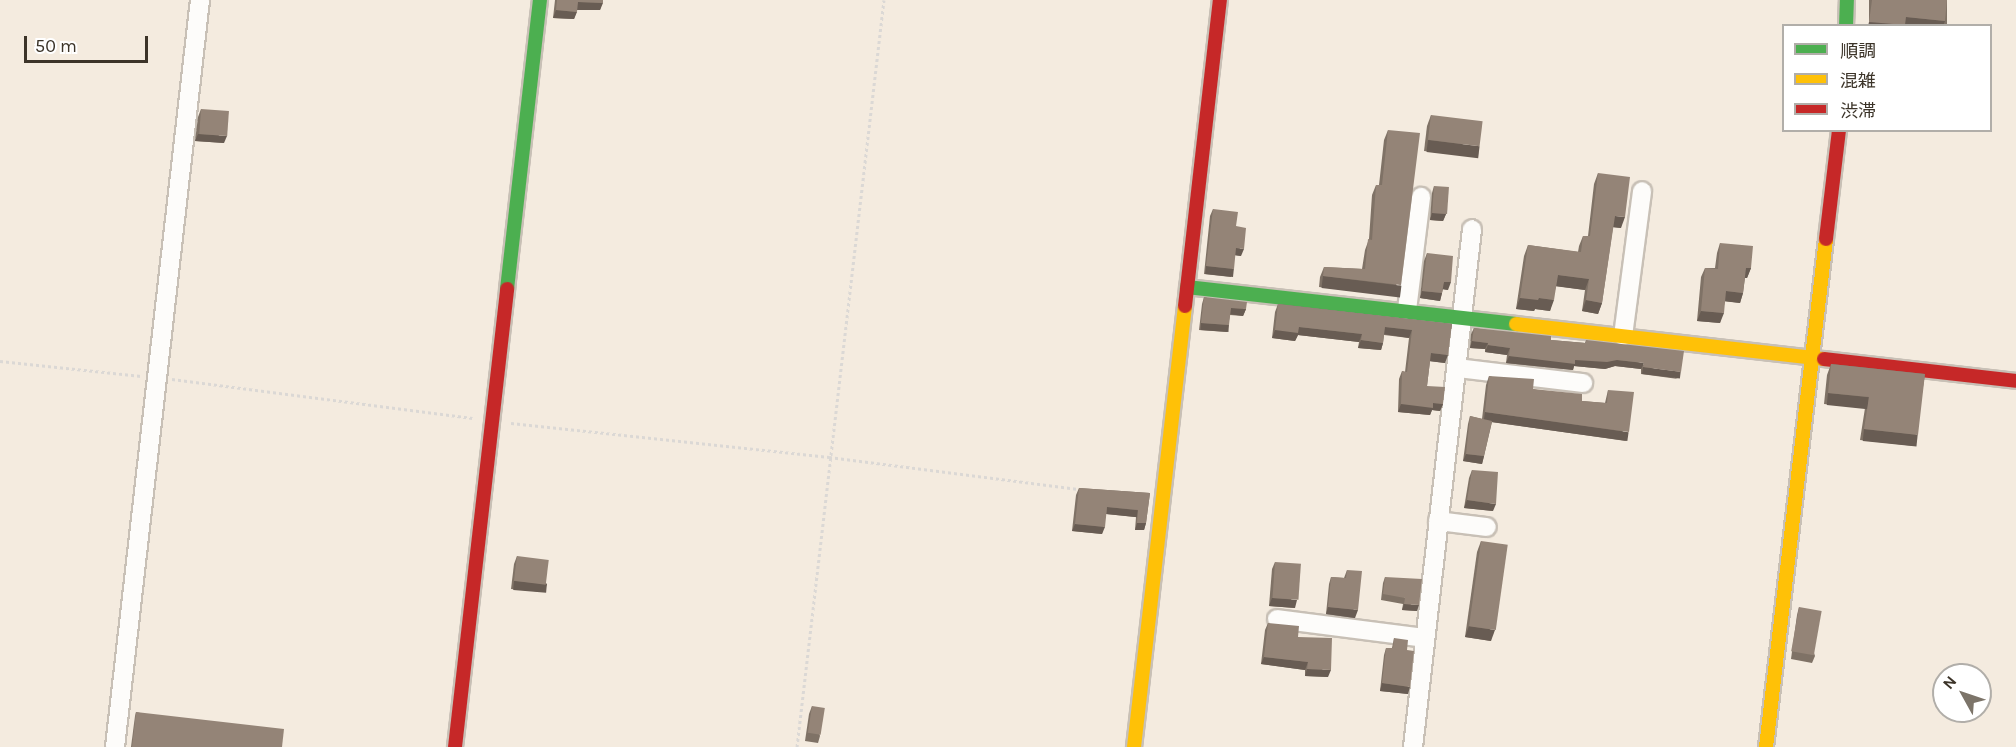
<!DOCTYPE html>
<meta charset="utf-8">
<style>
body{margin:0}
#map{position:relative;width:2016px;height:747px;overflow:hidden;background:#f4ebdf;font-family:Karla,"Noto Sans JP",sans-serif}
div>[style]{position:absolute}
.path>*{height:3px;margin-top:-1.5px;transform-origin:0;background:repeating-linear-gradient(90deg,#dbd8d5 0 3px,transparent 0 6px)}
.roads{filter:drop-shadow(2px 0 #c8c0b6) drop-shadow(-2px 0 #c8c0b6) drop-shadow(0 2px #c8c0b6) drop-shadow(0 -2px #c8c0b6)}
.street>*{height:18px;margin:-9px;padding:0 9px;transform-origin:9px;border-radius:9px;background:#fdfcfa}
.fast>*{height:14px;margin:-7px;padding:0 7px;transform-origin:7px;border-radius:7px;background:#4caf50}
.slow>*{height:14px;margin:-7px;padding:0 7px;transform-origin:7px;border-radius:7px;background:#ffc107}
.jam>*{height:14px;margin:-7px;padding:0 7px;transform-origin:7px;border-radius:7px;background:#c62828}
.wall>*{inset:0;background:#7f7266;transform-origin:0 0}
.shaded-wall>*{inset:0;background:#685c53;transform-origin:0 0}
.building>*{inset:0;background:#948477;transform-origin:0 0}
span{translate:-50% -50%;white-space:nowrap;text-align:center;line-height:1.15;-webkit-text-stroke:6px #fff;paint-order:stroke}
.legend{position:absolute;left:1782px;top:24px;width:210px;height:108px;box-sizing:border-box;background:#fff;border:2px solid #b1aea9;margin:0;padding:8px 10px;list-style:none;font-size:18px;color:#3c3429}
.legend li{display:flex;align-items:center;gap:12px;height:30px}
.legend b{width:30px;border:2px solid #b1aea9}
.north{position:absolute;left:1932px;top:663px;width:60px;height:60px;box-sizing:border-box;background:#fff;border:2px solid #b1aea9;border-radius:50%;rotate:310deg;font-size:16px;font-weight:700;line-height:24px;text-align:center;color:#3c3429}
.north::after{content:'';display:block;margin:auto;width:21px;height:27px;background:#7c7469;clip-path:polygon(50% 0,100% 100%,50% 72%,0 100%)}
.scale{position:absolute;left:24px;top:36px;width:124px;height:27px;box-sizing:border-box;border:3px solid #3c3429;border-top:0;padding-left:8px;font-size:18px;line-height:21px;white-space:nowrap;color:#3c3429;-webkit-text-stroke:4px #fff;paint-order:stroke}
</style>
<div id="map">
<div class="path">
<div style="left:0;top:361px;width:142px;rotate:6.1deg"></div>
<div style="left:172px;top:379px;width:303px;rotate:7.4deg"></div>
<div style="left:511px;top:423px;width:320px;rotate:6.1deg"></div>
<div style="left:829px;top:457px;width:253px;rotate:7.3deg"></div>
<div style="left:797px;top:747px;width:752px;rotate:-83.36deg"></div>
</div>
<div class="roads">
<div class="street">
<div style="left:1407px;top:310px;width:114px;rotate:-82.9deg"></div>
<div style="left:1623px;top:336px;width:146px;rotate:-82.5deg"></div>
<div style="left:1457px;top:368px;width:127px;rotate:6.8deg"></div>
<div style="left:1438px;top:521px;width:49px;rotate:7deg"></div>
<div style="left:1277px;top:619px;width:149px;rotate:7.3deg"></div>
<div style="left:115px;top:747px;width:752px;rotate:-83.51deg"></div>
<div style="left:1413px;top:747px;width:521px;rotate:-83.5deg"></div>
</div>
<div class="fast">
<div style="left:1846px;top:26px;width:26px;rotate:-88deg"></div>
<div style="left:1187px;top:287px;width:331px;rotate:6.4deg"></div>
<div style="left:507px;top:289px;width:291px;rotate:-83.5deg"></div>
</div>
<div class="slow">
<div style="left:1516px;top:324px;width:310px;rotate:6.5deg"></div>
<div style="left:1134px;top:747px;width:444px;rotate:-83.4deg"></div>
<div style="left:1766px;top:747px;width:512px;rotate:-83.26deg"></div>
</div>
<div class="jam">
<div style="left:1826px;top:239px;width:110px;rotate:-83.2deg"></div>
<div style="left:1185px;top:306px;width:308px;rotate:-83.5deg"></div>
<div style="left:1824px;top:359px;width:193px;rotate:6.5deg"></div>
<div style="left:455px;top:747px;width:461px;rotate:-83.5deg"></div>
</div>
</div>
<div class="wall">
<div style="clip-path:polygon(555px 0,603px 0,600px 10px,577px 10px,574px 19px,553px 18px)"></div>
<div style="left:1869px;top:0;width:78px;height:26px"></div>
<div style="clip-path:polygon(201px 109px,224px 143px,195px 141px,198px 117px)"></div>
<div style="clip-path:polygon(1431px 115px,1476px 157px,1424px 151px,1427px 126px)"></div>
<div style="clip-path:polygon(1388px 130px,1397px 296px,1319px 287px,1320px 277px,1324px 267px,1362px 269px,1365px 250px,1369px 239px,1372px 195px,1376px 185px,1379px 185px,1384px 140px)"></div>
<div style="clip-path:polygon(1598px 173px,1621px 228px,1613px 227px,1602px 303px,1598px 314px,1582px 311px,1585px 290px,1556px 286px,1550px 311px,1535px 309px,1534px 311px,1516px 309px,1524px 256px,1528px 245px,1578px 252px,1579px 246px,1583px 236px,1588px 236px,1594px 184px)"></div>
<div style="clip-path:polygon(1434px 186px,1446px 214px,1443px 221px,1430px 220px,1432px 193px)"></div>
<div style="clip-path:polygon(1213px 209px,1236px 226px,1241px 256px,1235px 255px,1231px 277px,1204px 274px,1210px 216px)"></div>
<div style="clip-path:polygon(1720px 243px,1751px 268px,1747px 278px,1745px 278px,1743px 293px,1740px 303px,1725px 301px,1720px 323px,1697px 321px,1701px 277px,1705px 268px,1715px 268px,1717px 253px)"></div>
<div style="clip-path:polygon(1427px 253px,1448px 290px,1443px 289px,1440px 301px,1420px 298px,1424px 261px)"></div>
<div style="clip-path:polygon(1204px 297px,1246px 309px,1243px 316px,1230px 315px,1227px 332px,1199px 330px,1202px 304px)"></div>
<div style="clip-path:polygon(1278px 304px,1452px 324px,1445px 363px,1430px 361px,1427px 386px,1443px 404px,1440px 411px,1432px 410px,1430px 415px,1398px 412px,1399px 379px,1402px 371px,1405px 372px,1409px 338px,1384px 335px,1383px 343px,1381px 350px,1358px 348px,1359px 342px,1298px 335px,1295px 341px,1272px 338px,1275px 312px)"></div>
<div style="clip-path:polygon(1474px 328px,1551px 340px,1585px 343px,1586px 340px,1678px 379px,1641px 374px,1641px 369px,1615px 366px,1605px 369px,1574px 366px,1573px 370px,1506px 363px,1507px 355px,1485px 352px,1485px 349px,1470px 348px,1471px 334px)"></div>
<div style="clip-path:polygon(1831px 364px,1925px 374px,1914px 446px,1860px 440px,1865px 408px,1824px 404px,1827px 375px)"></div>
<div style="clip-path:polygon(1489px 376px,1533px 389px,1582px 401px,1605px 403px,1608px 390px,1626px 441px,1492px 422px,1484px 456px,1482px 464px,1463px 461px,1468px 424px,1470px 416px,1482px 419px,1486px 385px)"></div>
<div style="clip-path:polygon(1472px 470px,1493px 511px,1464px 508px,1469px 478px)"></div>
<div style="clip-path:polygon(1079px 488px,1150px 493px,1146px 523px,1144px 530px,1135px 530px,1136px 517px,1106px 514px,1102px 534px,1072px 531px,1076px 495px)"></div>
<div style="clip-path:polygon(1481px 541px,1491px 641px,1465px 637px,1477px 552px)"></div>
<div style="clip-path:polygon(517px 556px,547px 584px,544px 592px,511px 589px,514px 564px)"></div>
<div style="clip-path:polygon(1275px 562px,1295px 608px,1269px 606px,1272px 569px)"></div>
<div style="clip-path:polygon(1347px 570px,1355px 618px,1326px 614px,1329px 584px,1331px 577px,1344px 578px)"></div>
<div style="clip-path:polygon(1385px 577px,1417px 611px,1402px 610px,1403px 604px,1381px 600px,1383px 583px)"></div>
<div style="clip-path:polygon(1799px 607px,1815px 656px,1812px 663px,1791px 659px,1797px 615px)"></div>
<div style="clip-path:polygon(1268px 623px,1298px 637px,1328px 677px,1305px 676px,1305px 670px,1261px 664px,1265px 630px)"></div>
<div style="clip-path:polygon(1394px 638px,1407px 650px,1408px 694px,1380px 691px,1384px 655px,1386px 648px,1392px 648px)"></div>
<div style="clip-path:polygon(812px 706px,820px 736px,818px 743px,805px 741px,809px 714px)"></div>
<div style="clip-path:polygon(136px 712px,282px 747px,131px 747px,135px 716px)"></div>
</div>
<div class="shaded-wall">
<div style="clip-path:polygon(578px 2px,603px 3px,600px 10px,575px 10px)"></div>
<div style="clip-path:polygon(556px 10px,577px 12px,574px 19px,553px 18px)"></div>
<div style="clip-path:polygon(1906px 17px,1945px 21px,1943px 26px,1868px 26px,1869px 22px)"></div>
<div style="clip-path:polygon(198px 134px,227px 136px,224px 143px,195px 141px)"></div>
<div style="left:1428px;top:140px;width:52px;height:12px;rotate:7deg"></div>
<div style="clip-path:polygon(1432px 213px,1446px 214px,1443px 221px,1430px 220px)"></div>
<div style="clip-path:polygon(1615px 216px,1625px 217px,1621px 228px,1611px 227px)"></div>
<div style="clip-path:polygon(1236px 248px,1244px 249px,1241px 256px,1233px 255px)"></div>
<div style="left:1206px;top:266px;width:28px;height:8px;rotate:6deg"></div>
<div style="clip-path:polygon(1746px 268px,1751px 268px,1747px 278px,1742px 278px)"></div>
<div style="clip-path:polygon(1558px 275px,1589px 279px,1585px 290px,1554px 286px)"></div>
<div style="left:1323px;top:276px;width:79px;height:12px;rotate:7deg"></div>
<div style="clip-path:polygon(1444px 282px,1451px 282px,1448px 290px,1441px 289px)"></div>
<div style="clip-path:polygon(1422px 291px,1442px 293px,1440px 301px,1420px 298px)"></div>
<div style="clip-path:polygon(1726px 291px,1743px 293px,1740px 303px,1722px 301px)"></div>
<div style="clip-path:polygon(1520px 298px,1539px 298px,1554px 300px,1550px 311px,1535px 309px,1534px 311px,1516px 309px)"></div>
<div style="clip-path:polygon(1586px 300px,1602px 303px,1598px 314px,1582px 311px)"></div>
<div style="clip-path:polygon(1231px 308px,1246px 309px,1243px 316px,1229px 314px)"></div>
<div style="clip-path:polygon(1701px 311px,1724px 313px,1720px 323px,1697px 321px)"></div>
<div style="left:1201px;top:323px;width:28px;height:7px;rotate:4deg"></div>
<div style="clip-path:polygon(1299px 327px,1362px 334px,1359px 342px,1298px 335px,1295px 341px,1272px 338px,1275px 330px)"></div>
<div style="clip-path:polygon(1385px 327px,1412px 330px,1409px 338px,1383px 334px)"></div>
<div style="clip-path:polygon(1361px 340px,1383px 343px,1381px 350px,1358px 348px)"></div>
<div style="clip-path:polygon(1472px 341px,1488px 343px,1485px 349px,1470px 348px)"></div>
<div style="clip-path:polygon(1488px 345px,1510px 348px,1507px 355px,1485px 352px)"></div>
<div style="clip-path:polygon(1431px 353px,1448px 355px,1445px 363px,1428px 361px)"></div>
<div style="clip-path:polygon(1509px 356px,1575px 360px,1617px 360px,1644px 363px,1641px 369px,1615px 366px,1605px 369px,1574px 366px,1573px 370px,1506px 363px)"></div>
<div style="left:1643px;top:367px;width:38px;height:7px;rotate:7deg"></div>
<div style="left:1828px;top:393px;width:41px;height:12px;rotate:6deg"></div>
<div style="clip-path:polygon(1433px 403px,1443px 404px,1440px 411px,1432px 410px,1430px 415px,1398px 412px,1401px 404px)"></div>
<div style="left:1485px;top:412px;width:145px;height:9px;rotate:8deg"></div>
<div style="left:1864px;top:429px;width:54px;height:12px;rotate:6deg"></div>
<div style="clip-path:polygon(1466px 454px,1484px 456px,1482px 464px,1463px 461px)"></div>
<div style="clip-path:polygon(1467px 500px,1496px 504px,1493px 511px,1464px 508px)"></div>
<div style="left:1107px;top:507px;width:31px;height:7px;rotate:6deg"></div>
<div style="clip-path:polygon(1137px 523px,1146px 523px,1144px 530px,1135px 530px)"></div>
<div style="clip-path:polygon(1075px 524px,1105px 527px,1102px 534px,1072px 531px)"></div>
<div style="left:514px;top:581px;width:33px;height:9px;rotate:5deg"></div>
<div style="clip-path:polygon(1272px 598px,1297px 600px,1295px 608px,1269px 606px)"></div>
<div style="clip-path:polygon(1404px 604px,1419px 605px,1417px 611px,1402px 610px)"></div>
<div style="clip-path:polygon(1328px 607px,1358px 610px,1355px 618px,1326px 614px)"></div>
<div style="clip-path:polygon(1469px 626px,1495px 630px,1491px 641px,1465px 637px)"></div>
<div style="clip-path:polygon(1264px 657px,1308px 662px,1305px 670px,1261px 664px)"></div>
<div style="clip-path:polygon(1307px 669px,1331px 670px,1328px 677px,1305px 676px)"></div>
<div style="clip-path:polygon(1382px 683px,1410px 687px,1408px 694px,1380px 691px)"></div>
</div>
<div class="building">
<div style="clip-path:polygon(557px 0,603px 0,603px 3px,578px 2px,577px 12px,556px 10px)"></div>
<div style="clip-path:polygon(1872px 0,1947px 0,1945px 21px,1906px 17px,1905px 25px,1869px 22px)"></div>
<div style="left:201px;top:109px;width:28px;height:25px;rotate:4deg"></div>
<div style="left:1431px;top:115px;width:52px;height:25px;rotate:7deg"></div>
<div style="clip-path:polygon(1388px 130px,1420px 133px,1401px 285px,1323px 276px,1324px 267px,1365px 269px,1368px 239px,1372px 240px,1376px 185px,1382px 185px)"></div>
<div style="clip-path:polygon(1598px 173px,1630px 177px,1625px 217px,1615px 216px,1602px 303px,1586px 300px,1589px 279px,1558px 275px,1554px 300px,1539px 298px,1538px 300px,1520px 298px,1528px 245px,1581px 252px,1583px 236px,1590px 236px)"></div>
<div style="left:1434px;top:186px;width:15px;height:27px;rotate:4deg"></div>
<div style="clip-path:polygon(1213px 209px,1238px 212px,1236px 226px,1246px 228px,1244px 249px,1236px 248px,1234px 269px,1206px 266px)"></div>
<div style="clip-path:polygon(1720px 243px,1753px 246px,1751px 268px,1746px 268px,1743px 293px,1726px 291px,1724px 313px,1701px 311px,1705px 268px,1718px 269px)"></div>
<div style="clip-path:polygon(1427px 253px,1453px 256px,1451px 282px,1444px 282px,1442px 293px,1422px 291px)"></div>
<div style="clip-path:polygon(1204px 297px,1247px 302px,1246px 309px,1231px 308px,1229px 325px,1201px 323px)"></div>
<div style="clip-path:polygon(1278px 304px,1452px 324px,1448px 355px,1431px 353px,1427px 386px,1445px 387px,1443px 404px,1433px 403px,1433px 408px,1401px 404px,1402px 371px,1407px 372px,1412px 330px,1385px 327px,1383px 343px,1361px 340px,1362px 334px,1299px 327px,1298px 333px,1275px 330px)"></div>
<div style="clip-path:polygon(1474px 328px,1551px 336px,1551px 340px,1586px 343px,1586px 340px,1684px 351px,1681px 372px,1643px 367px,1644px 363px,1617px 360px,1607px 362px,1575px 360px,1575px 364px,1509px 356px,1510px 348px,1488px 345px,1488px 343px,1472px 341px)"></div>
<div style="clip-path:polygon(1831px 364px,1925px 374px,1918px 435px,1864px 429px,1869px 397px,1828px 393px)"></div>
<div style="clip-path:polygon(1489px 376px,1534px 379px,1533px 389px,1582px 394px,1582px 401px,1607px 403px,1608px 390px,1634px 392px,1629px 432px,1485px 412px)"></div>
<div style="clip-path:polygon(1470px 416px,1492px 421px,1484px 456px,1466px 454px)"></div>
<div style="clip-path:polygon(1472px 470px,1498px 472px,1496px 504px,1467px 500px)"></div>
<div style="clip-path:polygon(1079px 488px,1150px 493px,1146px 523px,1137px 523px,1138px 510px,1107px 507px,1105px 527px,1075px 524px)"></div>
<div style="left:1481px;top:541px;width:27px;height:86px;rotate:8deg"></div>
<div style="left:517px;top:556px;width:32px;height:25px;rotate:7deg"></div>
<div style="left:1275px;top:562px;width:26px;height:36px;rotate:4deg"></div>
<div style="clip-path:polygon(1347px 570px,1362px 571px,1358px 610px,1328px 607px,1331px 577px,1346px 578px)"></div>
<div style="clip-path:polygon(1385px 577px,1422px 579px,1419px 605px,1404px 604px,1405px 598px,1383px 594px)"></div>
<div style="left:1799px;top:607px;width:23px;height:45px;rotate:10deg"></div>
<div style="clip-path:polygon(1268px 623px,1299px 626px,1298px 637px,1332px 638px,1331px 670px,1307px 669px,1308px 662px,1264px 657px)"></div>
<div style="clip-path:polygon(1394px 638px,1408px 640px,1407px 650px,1414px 651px,1410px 687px,1382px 683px,1386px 648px,1393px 648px)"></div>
<div style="left:812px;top:706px;width:13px;height:27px;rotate:9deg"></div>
<div style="clip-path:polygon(136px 712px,284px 729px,282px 747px,132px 747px)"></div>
</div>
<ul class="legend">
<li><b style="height:8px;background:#4caf50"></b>順調</li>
<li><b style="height:8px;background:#ffc107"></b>混雑</li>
<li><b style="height:8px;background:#c62828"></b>渋滞</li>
</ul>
<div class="north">N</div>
<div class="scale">50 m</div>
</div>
